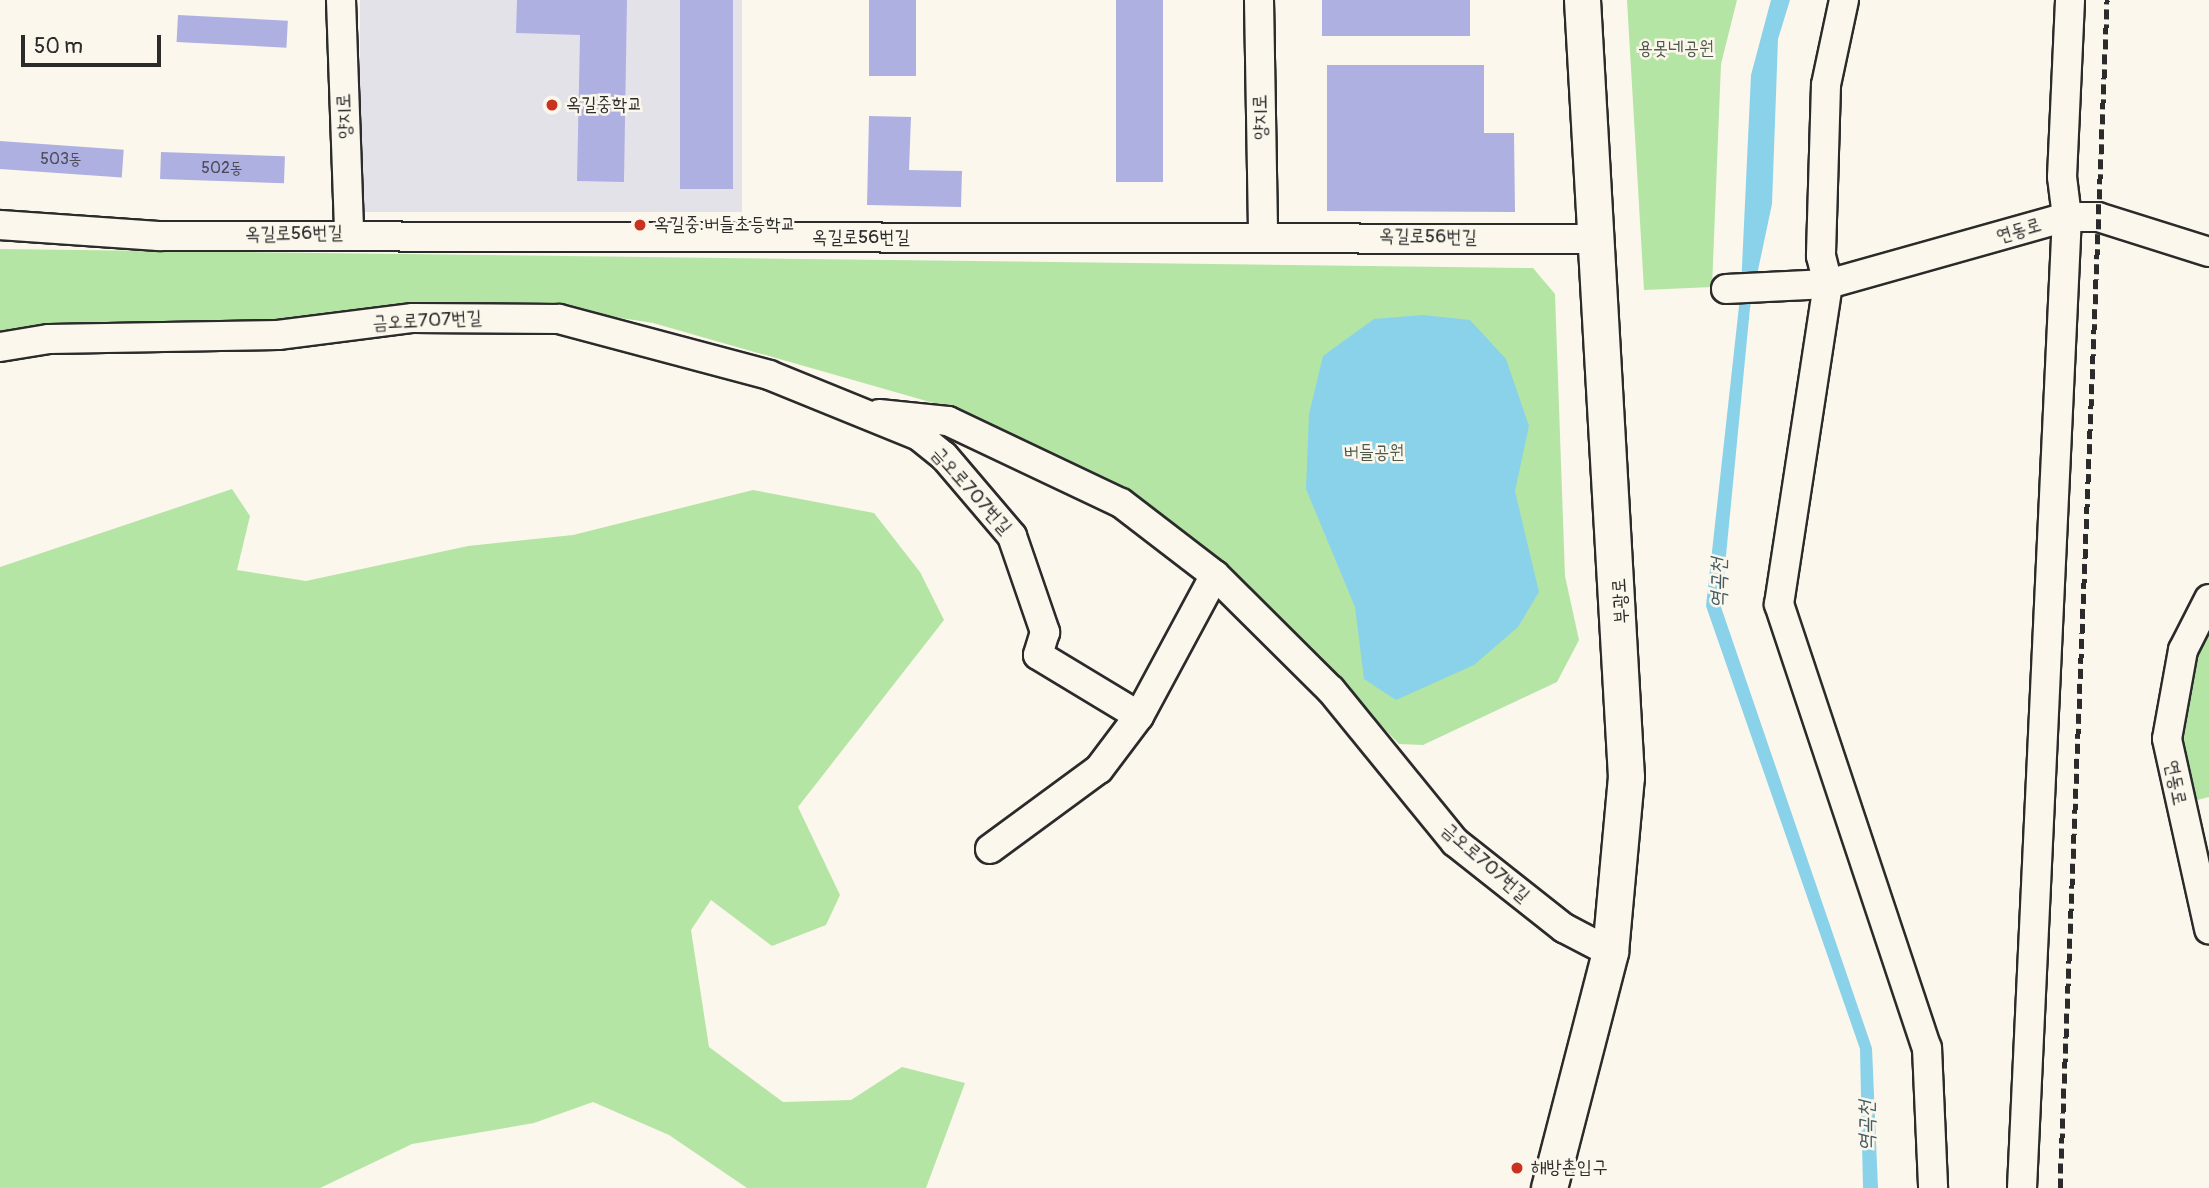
<!DOCTYPE html>
<meta charset="utf-8">
<style>
body{margin:0}
#map{position:relative;width:2209px;height:1188px;overflow:hidden;background:#fbf7ec;font-family:Pangolin,"Poor Story",sans-serif}
div>[style]{position:absolute}
.built>*{inset:0;background:#e4e2e9;transform-origin:0 0}
.green>*{inset:0;background:#b5e5a4}
.water>*{inset:0;background:#89d2e9}
.building>*{inset:0;background:#afb0e2;transform-origin:0 0}
.roads{filter:drop-shadow(2px 0 #2b2b2b) drop-shadow(-2px 0 #2b2b2b) drop-shadow(0 2px #2b2b2b) drop-shadow(0 -2px #2b2b2b)}
.minor>*{height:28px;margin:-14px;padding:0 14px;transform-origin:14px;border-radius:14px;background:#fbf7ec}
.major>*{height:35px;margin:-17.5px;padding:0 17.5px;transform-origin:17.5px;border-radius:17.5px;background:#fbf7ec}
.rail>*{height:5px;margin-top:-2.5px;transform-origin:0;background:repeating-linear-gradient(90deg,#2b2b2b 0 10px,transparent 0 15px)}
.dots>*{width:19px;height:19px;translate:-50% -50%;box-sizing:border-box;border:4px solid #fbf7ec;border-radius:50%}
span{translate:-50% -50%;white-space:nowrap;text-align:center;line-height:1.15;-webkit-text-stroke:5px #fbf7ec;paint-order:stroke}
.number-label{font-size:16px;color:#4c4c59}
.number-label span{-webkit-text-stroke-width:0}
.park-label{font-size:19px;color:#4e5a49}
.poi-label{font-size:19px;color:#2b2b2b}
.left{translate:0 -50%;text-align:left}
.street-label{font-size:19px;color:#2b2b2b}
.water-label{font-size:21px;color:#475d64;font-style:italic}
.scale{position:absolute;left:21px;top:35px;width:140px;height:32px;box-sizing:border-box;border:4px solid #2b2b2b;border-top:0;padding-left:9px;font-size:21px;line-height:24px;white-space:nowrap;color:#2b2b2b;-webkit-text-stroke:5px #fbf7ec;paint-order:stroke}
</style>
<div id="map">
<div class="built">
<div style="left:360px;top:0;width:382px;height:212px"></div>
</div>
<div class="green">
<div style="clip-path:polygon(1627px 0,1737px 0,1721px 64px,1712px 287px,1644px 290px)"></div>
<div style="clip-path:polygon(0 249px,1533px 268px,1555px 294px,1565px 576px,1579px 640px,1557px 682px,1423px 745px,1399px 744px,1258px 597px,1122px 494px,944px 406px,653px 323px,551px 307px,0 336px)"></div>
<div style="clip-path:polygon(232px 489px,250px 516px,237px 570px,306px 581px,468px 546px,573px 535px,753px 490px,874px 513px,920px 572px,944px 620px,798px 807px,840px 895px,826px 925px,772px 946px,711px 900px,691px 930px,709px 1047px,783px 1102px,851px 1100px,902px 1067px,965px 1083px,926px 1188px,747px 1188px,669px 1135px,593px 1102px,534px 1123px,412px 1144px,320px 1188px,0 1188px,0 567px)"></div>
<div style="clip-path:polygon(2209px 625px,2209px 797px,2193px 801px,2181px 744px,2182px 698px)"></div>
</div>
<div class="water">
<div style="clip-path:polygon(1771px 0,1790px 0,1778px 39px,1772px 204px,1750px 308px,1721px 607px,1872px 1048px,1878px 1188px,1863px 1188px,1860px 1049px,1706px 606px,1741px 288px,1751px 75px)"></div>
<div style="clip-path:polygon(1423px 315px,1470px 320px,1506px 359px,1529px 426px,1515px 491px,1539px 592px,1518px 627px,1474px 665px,1396px 700px,1364px 679px,1355px 607px,1306px 489px,1309px 414px,1323px 356px,1374px 319px)"></div>
</div>
<div class="building">
<div style="clip-path:polygon(517px 0,627px 0,624px 182px,577px 181px,580px 35px,516px 33px)"></div>
<div style="left:680px;top:0;width:53px;height:189px"></div>
<div style="left:869px;top:0;width:47px;height:76px"></div>
<div style="left:1116px;top:0;width:47px;height:182px"></div>
<div style="left:1322px;top:0;width:148px;height:36px"></div>
<div style="left:178px;top:15px;width:110px;height:27px;rotate:3deg"></div>
<div style="clip-path:polygon(1327px 65px,1484px 65px,1484px 133px,1514px 133px,1515px 212px,1327px 211px)"></div>
<div style="clip-path:polygon(869px 116px,911px 117px,909px 170px,962px 171px,961px 207px,867px 205px)"></div>
<div style="left:0;top:141px;width:124px;height:28px;rotate:4deg"></div>
<div style="left:161px;top:152px;width:124px;height:27px;rotate:2deg"></div>
</div>
<div class="roads">
<div class="minor">
<div style="left:341px;top:0;width:233px;rotate:88deg"></div>
<div style="left:1259px;top:0;width:235px;rotate:89deg"></div>
<div style="left:1844px;top:0;width:87px;rotate:102deg"></div>
<div style="left:1826px;top:85px;width:171px;rotate:91.7deg"></div>
<div style="left:1821px;top:256px;width:29px;rotate:76deg"></div>
<div style="left:1828px;top:284px;width:324px;rotate:98.7deg"></div>
<div style="left:1779px;top:604px;width:468px;rotate:71.6deg"></div>
<div style="left:1927px;top:1048px;width:140px;rotate:87.5deg"></div>
<div style="left:0;top:225px;width:159px;rotate:4deg"></div>
<div style="left:159px;top:236px;width:1438px;rotate:0.12deg"></div>
<div style="left:1726px;top:289px;width:102px;rotate:-2.8deg"></div>
<div style="left:1828px;top:284px;width:248px;rotate:-15.7deg"></div>
<div style="left:2067px;top:217px;width:31px"></div>
<div style="left:2098px;top:217px;width:116px;rotate:17.5deg"></div>
<div style="left:0;top:347px;width:50px;rotate:-9.3deg"></div>
<div style="left:49px;top:339px;width:229px;rotate:-1deg"></div>
<div style="left:278px;top:335px;width:136px;rotate:-7.2deg"></div>
<div style="left:413px;top:318px;width:146px;rotate:0.4deg"></div>
<div style="left:559px;top:319px;width:217px;rotate:14.9deg"></div>
<div style="left:769px;top:375px;width:162px;rotate:22.1deg"></div>
<div style="left:919px;top:436px;width:32px;rotate:39deg"></div>
<div style="left:944px;top:456px;width:105px;rotate:49.6deg"></div>
<div style="left:1012px;top:536px;width:102px;rotate:71deg"></div>
<div style="left:1045px;top:632px;width:24px;rotate:107deg"></div>
<div style="left:1038px;top:655px;width:118px;rotate:31.1deg"></div>
<div style="left:1139px;top:716px;width:160px;rotate:-61.7deg"></div>
<div style="left:1215px;top:575px;width:163px;rotate:44.8deg"></div>
<div style="left:1331px;top:690px;width:196px;rotate:50.8deg"></div>
<div style="left:1455px;top:842px;width:139px;rotate:38.3deg"></div>
<div style="left:1564px;top:928px;width:52px;rotate:27.6deg"></div>
<div style="left:879px;top:414px;width:69px;rotate:5.8deg"></div>
<div style="left:948px;top:421px;width:191px;rotate:25.4deg"></div>
<div style="left:1121px;top:503px;width:118px;rotate:37.5deg"></div>
<div style="left:2209px;top:599px;width:57px;rotate:117deg"></div>
<div style="left:2183px;top:650px;width:90px;rotate:100.2deg"></div>
<div style="left:2167px;top:739px;width:195px;rotate:77.5deg"></div>
<div style="left:990px;top:849px;width:135px;rotate:-36.3deg"></div>
<div style="left:1099px;top:769px;width:66px;rotate:-53deg"></div>
<div style="left:2022px;top:1188px;width:972px;rotate:-87.35deg"></div>
<div style="left:2067px;top:217px;width:40px;rotate:-97.1deg"></div>
<div style="left:2062px;top:177px;width:177px;rotate:-87.4deg"></div>
</div>
<div class="major">
<div style="left:1549px;top:1188px;width:244px;rotate:-75.5deg"></div>
<div style="left:1610px;top:952px;width:176px;rotate:-84.8deg"></div>
<div style="left:1626px;top:777px;width:778px;rotate:-93.24deg"></div>
</div>
</div>
<div class="rail">
<div style="left:2060px;top:1188px;width:1189px;rotate:-87.73deg"></div>
</div>
<div class="dots">
<div style="left:552px;top:105px;background:#c8321e"></div>
<div style="left:640px;top:225px;background:#c8321e"></div>
<div style="left:1517px;top:1168px;background:#c8321e"></div>
</div>
<div class="number-label">
<span style="left:61px;top:159px">503동</span>
<span style="left:222px;top:168px">502동</span>
</div>
<div class="park-label">
<span style="left:1676px;top:49px">용못네공원</span>
<span style="left:1374px;top:453px">버들공원</span>
</div>
<div class="poi-label">
<span class="left" style="left:566px;top:105px">옥길중학교</span>
<span class="left" style="left:654px;top:225px">옥길중.버들초등학교</span>
<span class="left" style="left:1531px;top:1168px">해방촌입구</span>
</div>
<div class="street-label">
<span style="left:345px;top:116px;rotate:-92deg">양지로</span>
<span style="left:1261px;top:117px;rotate:-91deg">양지로</span>
<span style="left:2019px;top:231px;rotate:-16deg">연동로</span>
<span style="left:294px;top:234px;rotate:-1deg">옥길로56번길</span>
<span style="left:1428px;top:237px;rotate:1deg">옥길로56번길</span>
<span style="left:861px;top:238px">옥길로56번길</span>
<span style="left:427px;top:321px;rotate:-3deg">금오로707번길</span>
<span style="left:971px;top:491px;rotate:48deg">금오로707번길</span>
<span style="left:1621px;top:601px;rotate:-94deg">부광로</span>
<span style="left:2175px;top:783px;rotate:79deg">연동로</span>
<span style="left:1485px;top:863px;rotate:41deg">금오로707번길</span>
</div>
<div class="water-label">
<span style="left:1719px;top:583px;rotate:-89deg">역곡천</span>
<span style="left:1867px;top:1126px;rotate:-90deg">역곡천</span>
</div>
<div class="scale">50 m</div>
</div>
